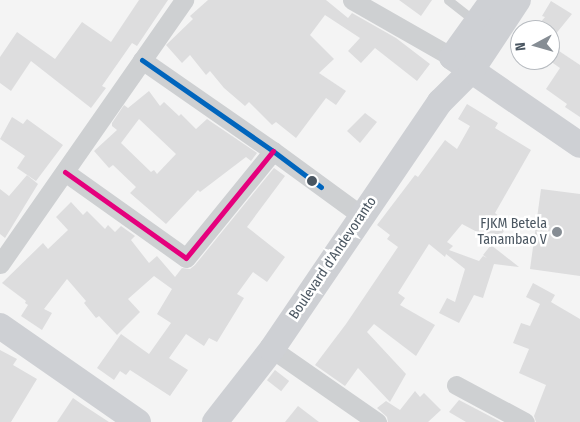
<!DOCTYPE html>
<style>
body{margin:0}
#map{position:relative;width:580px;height:422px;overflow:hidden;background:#f4f4f4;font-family:"Fira Sans Condensed",sans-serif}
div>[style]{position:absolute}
.building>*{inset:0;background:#ddddde;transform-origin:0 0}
.lane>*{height:9px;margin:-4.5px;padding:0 4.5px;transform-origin:4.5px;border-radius:4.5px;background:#ced0d2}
.street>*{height:19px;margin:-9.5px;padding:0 9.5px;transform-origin:9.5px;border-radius:9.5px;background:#ced0d2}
.secondary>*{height:26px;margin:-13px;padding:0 13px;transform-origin:13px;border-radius:13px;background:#ced0d4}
.bus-1>*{height:5px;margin:-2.5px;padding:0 2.5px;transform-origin:2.5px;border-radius:2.5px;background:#0065bd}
.bus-2>*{height:5px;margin:-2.5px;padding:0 2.5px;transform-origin:2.5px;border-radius:2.5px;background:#e5007d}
.dots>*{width:14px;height:14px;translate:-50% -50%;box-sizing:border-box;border:2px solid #fff;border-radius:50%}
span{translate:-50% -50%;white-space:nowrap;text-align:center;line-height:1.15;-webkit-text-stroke:5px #fff;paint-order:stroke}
.poi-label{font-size:14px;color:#4a5661}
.right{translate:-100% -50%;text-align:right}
.street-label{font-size:14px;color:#4a5661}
.north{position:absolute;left:510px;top:20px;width:50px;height:50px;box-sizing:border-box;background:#fff;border:1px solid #b7bbc0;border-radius:50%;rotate:264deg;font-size:14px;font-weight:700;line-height:20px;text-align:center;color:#4a5661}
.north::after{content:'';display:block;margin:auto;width:18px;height:22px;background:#868d94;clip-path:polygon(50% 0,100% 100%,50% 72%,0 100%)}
</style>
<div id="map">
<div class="building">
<div style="clip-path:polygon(139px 0,168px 0,137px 46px,132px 43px,102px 86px,106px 88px,91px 108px,31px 61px,11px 91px,0 83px,0 57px,17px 32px,55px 59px,82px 22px,111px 42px)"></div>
<div style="clip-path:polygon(208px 0,326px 0,348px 18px,352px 13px,396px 38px,430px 64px,417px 81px,375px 48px,361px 63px,348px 51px,360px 38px,325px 15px,310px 35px,334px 59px,319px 73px,346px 91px,336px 105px,326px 98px,296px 138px,276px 122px,272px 125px,249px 102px,245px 106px,224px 88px,210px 71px,206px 75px,190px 55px,182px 63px,166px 45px,193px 19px,190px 16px)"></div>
<div style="clip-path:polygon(399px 0,432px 0,421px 16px)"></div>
<div style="clip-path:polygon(551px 1px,572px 14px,550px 41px,550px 30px,534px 30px,545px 17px,542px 16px)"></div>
<div style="clip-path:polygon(550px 45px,580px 65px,580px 117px,565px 107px,567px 104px,546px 89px,560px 68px,550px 61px)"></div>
<div style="clip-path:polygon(evenodd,149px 91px,160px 106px,164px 102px,179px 116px,181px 114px,196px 129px,207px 119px,257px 153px,251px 161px,246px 157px,200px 192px,198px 190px,166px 224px,130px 193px,136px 187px,113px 165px,109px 168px,94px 151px,117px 130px,112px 126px,112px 123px,124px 105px,128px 108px,149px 91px,139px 119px,176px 154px,157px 174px,154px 170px,151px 172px,121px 143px,139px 119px)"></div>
<div style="clip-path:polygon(467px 104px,498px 123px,495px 128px,531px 150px,495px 213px,509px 224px,496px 242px,462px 224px,447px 242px,453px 246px,449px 250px,479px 261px,483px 256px,487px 258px,483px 255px,491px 245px,519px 267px,494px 264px,483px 298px,474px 295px,459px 323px,439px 313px,447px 298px,455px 302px,465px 269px,446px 254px,445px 257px,429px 244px,398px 293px,405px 298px,400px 305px,435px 325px,416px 356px,374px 324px,367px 332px,406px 374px,390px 402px,358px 368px,345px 386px,315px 365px,346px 324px,398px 247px,387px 239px,390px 235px,377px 225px,415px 175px,418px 177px,445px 140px,457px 149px,470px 126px,458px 119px)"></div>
<div style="clip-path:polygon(365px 113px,377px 122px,360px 143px,347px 131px)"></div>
<div style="clip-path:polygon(12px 117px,23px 124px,27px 119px,63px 145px,36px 181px,17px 168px,25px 156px,0 139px)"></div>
<div style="clip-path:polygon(274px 168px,285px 176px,247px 227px,285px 257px,267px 282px,253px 272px,237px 294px,244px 298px,217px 342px,209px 338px,204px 346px,186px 334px,169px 358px,188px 370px,170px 396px,130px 370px,126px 375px,120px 371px,114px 380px,97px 368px,121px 334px,149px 354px,171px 323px,157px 314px,172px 289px,154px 276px,128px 299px,140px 312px,117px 335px,99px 316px,96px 318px,84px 303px,86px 301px,67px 279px,44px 309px,52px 313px,42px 330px,21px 316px,28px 305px,25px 303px,26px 301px,2px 283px,43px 243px,48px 249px,68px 230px,56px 217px,71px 202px,83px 215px,87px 211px,105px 229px,108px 225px,115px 232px,121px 226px,135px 236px,131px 240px,149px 263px,157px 256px,175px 277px,182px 268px,190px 269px,195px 265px)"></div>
<div style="clip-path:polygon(27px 175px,38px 184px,5px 238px,0 234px,0 189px,9px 196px)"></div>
<div style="clip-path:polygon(541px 189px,580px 194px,580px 276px,530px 269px)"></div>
<div style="clip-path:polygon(533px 283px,555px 295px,551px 302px,580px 319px,580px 422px,536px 422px,534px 416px,546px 385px,519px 373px,529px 349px,513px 343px,521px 323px,530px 326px,540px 304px,526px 297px)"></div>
<div style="clip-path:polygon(0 350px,17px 359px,13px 365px,37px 379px,11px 422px,0 422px)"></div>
<div style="left:275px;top:370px;width:18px;height:13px;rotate:38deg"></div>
<div style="clip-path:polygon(415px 391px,420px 397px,424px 393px,441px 410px,428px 422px,388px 422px,387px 417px,377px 408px,386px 401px,400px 410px)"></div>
<div style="clip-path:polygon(73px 398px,83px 405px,109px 422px,57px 422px)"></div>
<div style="clip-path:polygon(459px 400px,501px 422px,466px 422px,449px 412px)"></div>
<div style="clip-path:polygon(298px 406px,319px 422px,285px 422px)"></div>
</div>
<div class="lane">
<div style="left:448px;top:0;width:34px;rotate:38deg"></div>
</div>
<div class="street">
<div style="left:352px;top:0;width:115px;rotate:29.7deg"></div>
<div style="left:142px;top:60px;width:160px;rotate:34.8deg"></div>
<div style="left:273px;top:151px;width:110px;rotate:36.1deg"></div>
<div style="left:65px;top:172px;width:148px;rotate:35.4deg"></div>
<div style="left:186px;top:258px;width:138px;rotate:-50.9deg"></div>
<div style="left:0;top:264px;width:322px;rotate:-55.1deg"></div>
<div style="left:272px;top:349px;width:128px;rotate:34.8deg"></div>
<div style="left:456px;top:385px;width:78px;rotate:28.2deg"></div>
</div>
<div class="secondary">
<div style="left:452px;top:57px;width:155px;rotate:34.5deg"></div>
<div style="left:452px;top:57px;width:70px;rotate:-54.3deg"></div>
<div style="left:0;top:326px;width:168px;rotate:34.8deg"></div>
<div style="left:215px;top:422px;width:93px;rotate:-52deg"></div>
<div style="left:272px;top:349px;width:299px;rotate:-55.8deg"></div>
<div style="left:440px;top:102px;width:44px;rotate:-45deg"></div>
<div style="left:471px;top:71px;width:85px;rotate:-56.5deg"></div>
</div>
<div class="bus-1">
<div style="left:142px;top:60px;width:160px;rotate:34.8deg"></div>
<div style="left:273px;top:151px;width:60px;rotate:36.9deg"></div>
</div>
<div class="bus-2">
<div style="left:65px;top:172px;width:148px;rotate:35.4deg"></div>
<div style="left:186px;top:258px;width:138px;rotate:-50.9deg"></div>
</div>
<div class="dots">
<div style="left:312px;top:181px;background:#4a5661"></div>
<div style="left:557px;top:232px;background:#868d94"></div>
</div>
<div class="poi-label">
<span class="right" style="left:547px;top:232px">FJKM Betela<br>Tanambao V</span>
</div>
<div class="street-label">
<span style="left:333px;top:258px;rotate:-56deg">Boulevard d'Andevoranto</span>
</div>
<div class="north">N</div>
</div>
